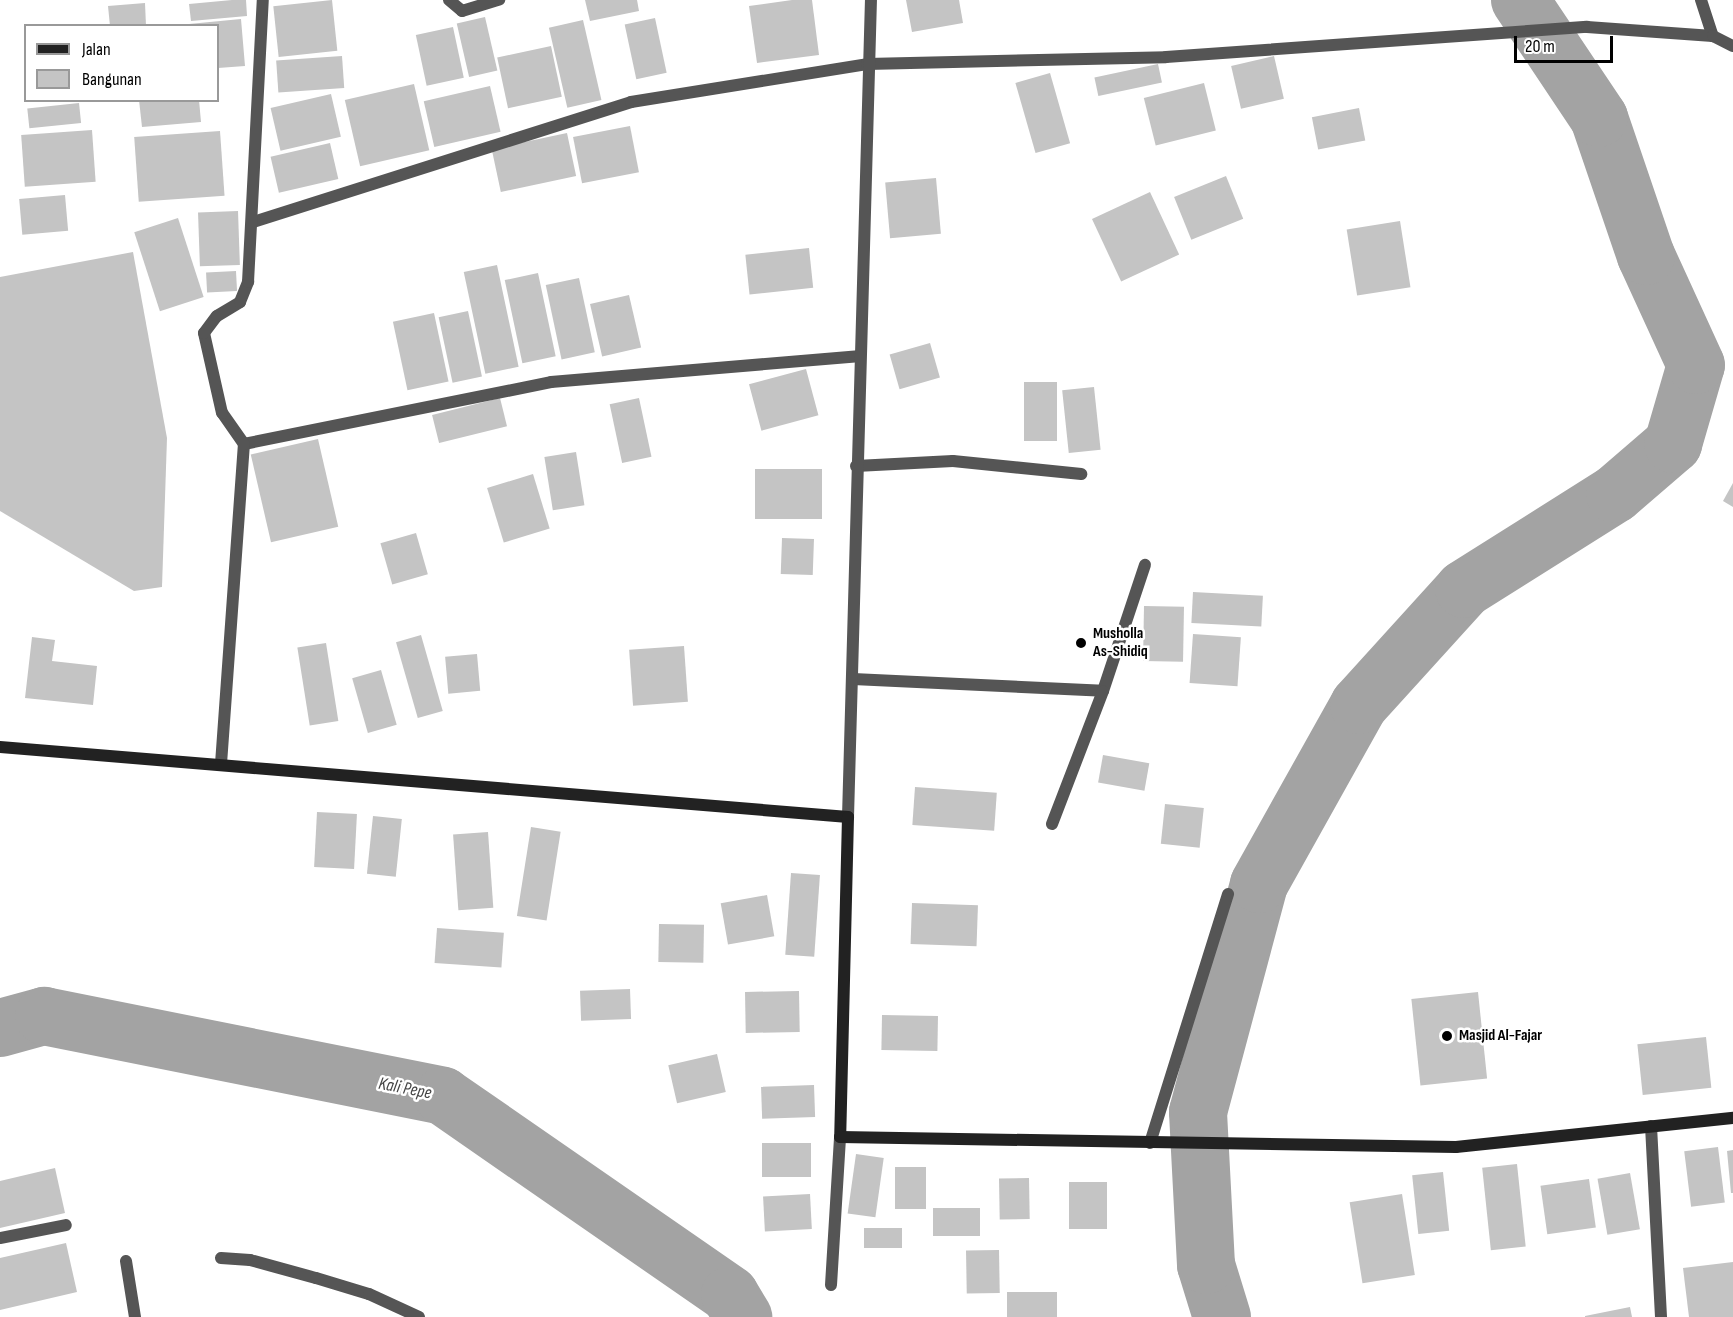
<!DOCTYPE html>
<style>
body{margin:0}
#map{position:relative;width:1733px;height:1317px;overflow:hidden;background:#fff;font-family:"Sofia Sans Condensed",sans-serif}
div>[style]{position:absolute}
.river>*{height:58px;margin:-29px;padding:0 29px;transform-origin:29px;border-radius:29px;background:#a3a3a3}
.building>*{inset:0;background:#c4c4c4;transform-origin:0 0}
.street>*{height:12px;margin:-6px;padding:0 6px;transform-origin:6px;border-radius:6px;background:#555}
.secondary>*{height:12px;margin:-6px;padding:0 6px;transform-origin:6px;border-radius:6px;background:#222}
.dots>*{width:16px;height:16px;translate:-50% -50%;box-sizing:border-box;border:3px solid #fff;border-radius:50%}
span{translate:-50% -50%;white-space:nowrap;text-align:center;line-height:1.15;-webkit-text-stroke:5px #fff;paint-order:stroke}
.poi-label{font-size:16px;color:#000;font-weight:700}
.left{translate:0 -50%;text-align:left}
.water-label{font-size:18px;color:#444;font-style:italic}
.legend{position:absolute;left:24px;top:24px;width:195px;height:78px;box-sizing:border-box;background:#fff;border:2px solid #999;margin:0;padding:8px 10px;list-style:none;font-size:18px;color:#000}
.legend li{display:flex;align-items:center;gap:12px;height:30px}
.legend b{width:30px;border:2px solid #999}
.scale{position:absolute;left:1514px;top:36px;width:99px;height:27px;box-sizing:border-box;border:3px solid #000;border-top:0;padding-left:8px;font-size:18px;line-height:21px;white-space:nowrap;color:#000;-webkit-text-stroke:4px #fff;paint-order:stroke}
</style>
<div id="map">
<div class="river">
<div style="left:0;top:1028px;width:46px;rotate:-15.3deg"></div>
<div style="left:44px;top:1016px;width:407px;rotate:11.3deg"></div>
<div style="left:443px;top:1096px;width:349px;rotate:34.7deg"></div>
<div style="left:730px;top:1295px;width:26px;rotate:59deg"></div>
<div style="left:1222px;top:1317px;width:54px;rotate:-107.1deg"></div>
<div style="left:1206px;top:1265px;width:153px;rotate:-93deg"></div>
<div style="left:1198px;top:1112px;width:236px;rotate:-75deg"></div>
<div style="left:1259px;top:884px;width:205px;rotate:-60.8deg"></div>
<div style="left:1359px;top:705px;width:156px;rotate:-47.8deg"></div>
<div style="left:1464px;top:589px;width:178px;rotate:-32.2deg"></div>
<div style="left:1615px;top:494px;width:77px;rotate:-40.8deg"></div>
<div style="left:1673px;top:444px;width:82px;rotate:-73.8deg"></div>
<div style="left:1696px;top:365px;width:120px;rotate:-114.6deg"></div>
<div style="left:1646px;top:256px;width:146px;rotate:-108.8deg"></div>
<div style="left:1599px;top:118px;width:142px;rotate:-123.8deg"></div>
</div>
<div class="building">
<div style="clip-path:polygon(232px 0,246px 0,247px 16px,191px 21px,189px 4px)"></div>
<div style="left:332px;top:0;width:51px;height:59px;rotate:84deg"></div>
<div style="clip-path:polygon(585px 0,637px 0,639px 11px,590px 21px)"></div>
<div style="clip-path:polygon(792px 0,812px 0,819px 55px,757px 63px,749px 6px)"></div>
<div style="clip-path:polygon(906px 0,959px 0,963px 23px,912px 32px)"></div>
<div style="clip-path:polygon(145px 3px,146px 26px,110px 26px,108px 6px)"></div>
<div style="left:485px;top:17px;width:55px;height:29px;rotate:77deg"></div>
<div style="left:655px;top:18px;width:56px;height:31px;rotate:78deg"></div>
<div style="clip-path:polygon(241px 19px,245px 66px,218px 68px,218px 26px,189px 24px)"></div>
<div style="left:583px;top:20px;width:82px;height:35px;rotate:77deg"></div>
<div style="left:453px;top:27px;width:52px;height:38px;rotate:78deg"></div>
<div style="left:551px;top:46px;width:52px;height:55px;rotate:78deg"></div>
<div style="left:342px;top:56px;width:32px;height:66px;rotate:86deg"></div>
<div style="left:1274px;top:56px;width:44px;height:44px;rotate:77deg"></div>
<div style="left:1158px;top:64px;width:19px;height:65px;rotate:78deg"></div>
<div style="left:1050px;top:73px;width:73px;height:36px;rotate:74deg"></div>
<div style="left:1204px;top:83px;width:49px;height:62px;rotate:76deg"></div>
<div style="left:414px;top:84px;width:68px;height:71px;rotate:77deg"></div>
<div style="left:490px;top:86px;width:47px;height:68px;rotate:77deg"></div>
<div style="left:331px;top:94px;width:44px;height:62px;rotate:77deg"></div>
<div style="clip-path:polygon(139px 100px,199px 100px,201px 122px,142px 127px)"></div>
<div style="left:79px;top:103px;width:20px;height:52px;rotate:84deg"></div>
<div style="left:1359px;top:108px;width:33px;height:48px;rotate:79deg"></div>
<div style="left:630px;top:126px;width:47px;height:58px;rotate:79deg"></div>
<div style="left:92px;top:130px;width:52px;height:71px;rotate:86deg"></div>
<div style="left:220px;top:131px;width:65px;height:86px;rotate:86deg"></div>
<div style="left:567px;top:133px;width:44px;height:77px;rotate:78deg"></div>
<div style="left:330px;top:143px;width:37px;height:61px;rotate:77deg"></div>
<div style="left:1226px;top:176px;width:46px;height:56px;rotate:68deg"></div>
<div style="left:936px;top:178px;width:56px;height:51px;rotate:85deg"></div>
<div style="left:1150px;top:192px;width:69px;height:64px;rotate:65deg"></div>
<div style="left:65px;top:195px;width:36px;height:46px;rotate:85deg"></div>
<div style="left:238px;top:211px;width:54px;height:40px;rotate:88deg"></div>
<div style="left:178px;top:218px;width:83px;height:46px;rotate:72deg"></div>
<div style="left:1400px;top:221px;width:67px;height:54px;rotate:81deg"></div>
<div style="left:809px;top:248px;width:40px;height:64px;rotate:84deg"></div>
<div style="clip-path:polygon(133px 252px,167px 438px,162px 587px,134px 591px,0 511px,0 277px)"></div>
<div style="left:497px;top:265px;width:104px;height:34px;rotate:78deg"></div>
<div style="left:236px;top:271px;width:20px;height:30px;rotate:87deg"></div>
<div style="left:538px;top:273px;width:85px;height:34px;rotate:78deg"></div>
<div style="left:579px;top:278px;width:76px;height:34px;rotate:78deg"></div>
<div style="left:629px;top:295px;width:54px;height:40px;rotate:77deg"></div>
<div style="left:468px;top:311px;width:67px;height:30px;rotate:78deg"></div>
<div style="left:434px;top:313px;width:70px;height:42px;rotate:78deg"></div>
<div style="left:930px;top:343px;width:36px;height:42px;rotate:74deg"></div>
<div style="left:806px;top:369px;width:48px;height:59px;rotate:75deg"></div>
<div style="left:1024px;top:382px;width:33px;height:59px"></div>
<div style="left:1094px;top:387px;width:63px;height:32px;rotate:84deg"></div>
<div style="left:500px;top:398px;width:29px;height:70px;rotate:76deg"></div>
<div style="left:639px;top:398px;width:60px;height:30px;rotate:78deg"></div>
<div style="left:318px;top:439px;width:90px;height:69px;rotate:77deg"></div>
<div style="left:576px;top:452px;width:54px;height:32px;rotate:81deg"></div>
<div style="left:755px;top:469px;width:67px;height:50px"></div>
<div style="left:533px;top:474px;width:57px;height:48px;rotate:73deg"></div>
<div style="clip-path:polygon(1733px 483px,1733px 507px,1723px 501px)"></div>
<div style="left:416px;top:533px;width:43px;height:37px;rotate:74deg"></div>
<div style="left:782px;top:538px;width:32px;height:36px;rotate:2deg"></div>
<div style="left:1193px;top:592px;width:70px;height:31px;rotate:3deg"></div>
<div style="left:1144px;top:606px;width:40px;height:55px;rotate:1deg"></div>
<div style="left:1193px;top:634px;width:48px;height:49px;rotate:4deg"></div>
<div style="left:421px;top:635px;width:79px;height:26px;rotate:74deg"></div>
<div style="clip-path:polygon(32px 637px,55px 640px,52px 661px,97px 666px,93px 705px,25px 698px)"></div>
<div style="left:326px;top:643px;width:79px;height:29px;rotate:81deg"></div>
<div style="left:684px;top:646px;width:56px;height:55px;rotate:86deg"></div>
<div style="left:477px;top:654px;width:37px;height:32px;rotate:85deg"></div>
<div style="left:381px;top:670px;width:57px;height:30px;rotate:74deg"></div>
<div style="left:1103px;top:755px;width:47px;height:28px;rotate:10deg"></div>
<div style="left:915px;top:787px;width:82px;height:38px;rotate:4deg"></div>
<div style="left:1165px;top:804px;width:39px;height:40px;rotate:6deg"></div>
<div style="left:317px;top:812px;width:40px;height:55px;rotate:3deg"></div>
<div style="left:373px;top:816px;width:29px;height:58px;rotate:6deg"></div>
<div style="left:531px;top:827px;width:30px;height:90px;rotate:9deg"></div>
<div style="left:488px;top:832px;width:76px;height:35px;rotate:86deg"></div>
<div style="left:791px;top:873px;width:29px;height:82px;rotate:4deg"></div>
<div style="left:767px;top:895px;width:42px;height:47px;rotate:80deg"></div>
<div style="left:912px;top:903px;width:66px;height:41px;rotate:2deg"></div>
<div style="left:659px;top:924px;width:45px;height:38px;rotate:1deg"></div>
<div style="left:437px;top:928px;width:67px;height:35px;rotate:4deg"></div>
<div style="left:630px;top:989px;width:30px;height:50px;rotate:88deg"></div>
<div style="left:799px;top:991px;width:41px;height:54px;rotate:89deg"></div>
<div style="left:1478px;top:992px;width:87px;height:67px;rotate:84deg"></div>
<div style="left:882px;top:1015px;width:56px;height:35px;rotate:1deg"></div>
<div style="left:1706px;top:1037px;width:51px;height:69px;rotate:84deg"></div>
<div style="left:717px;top:1054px;width:39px;height:50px;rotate:77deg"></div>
<div style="left:814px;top:1085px;width:32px;height:53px;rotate:88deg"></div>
<div style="left:762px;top:1143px;width:49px;height:34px"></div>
<div style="left:1718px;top:1147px;width:56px;height:34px;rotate:83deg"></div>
<div style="clip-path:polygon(1733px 1150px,1733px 1193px,1731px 1193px,1727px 1151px)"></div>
<div style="left:856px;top:1154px;width:28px;height:60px;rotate:8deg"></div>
<div style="left:1517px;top:1164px;width:83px;height:35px;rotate:84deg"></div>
<div style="left:895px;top:1167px;width:31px;height:42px"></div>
<div style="clip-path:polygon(55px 1168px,65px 1213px,0 1228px,0 1181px)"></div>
<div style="left:1443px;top:1172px;width:59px;height:31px;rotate:84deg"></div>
<div style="left:1630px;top:1173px;width:57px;height:33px;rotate:80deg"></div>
<div style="left:1029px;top:1178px;width:41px;height:30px;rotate:89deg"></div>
<div style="left:1589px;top:1179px;width:49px;height:49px;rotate:82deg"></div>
<div style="left:1069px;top:1182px;width:38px;height:47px"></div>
<div style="left:810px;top:1194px;width:35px;height:47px;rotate:87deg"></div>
<div style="left:1402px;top:1194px;width:82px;height:53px;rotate:81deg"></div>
<div style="left:933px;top:1208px;width:47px;height:28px"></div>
<div style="left:902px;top:1228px;width:20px;height:38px;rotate:90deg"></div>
<div style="clip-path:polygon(66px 1243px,77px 1292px,0 1310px,0 1258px)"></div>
<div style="left:999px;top:1250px;width:43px;height:33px;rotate:89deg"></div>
<div style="clip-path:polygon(1733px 1262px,1733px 1317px,1689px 1317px,1683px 1268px)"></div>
<div style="left:1057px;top:1292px;width:25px;height:50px;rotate:90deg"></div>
<div style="clip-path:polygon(1630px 1307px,1632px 1317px,1585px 1317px,1585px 1316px)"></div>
</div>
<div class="street">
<div style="left:449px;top:0;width:17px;rotate:40deg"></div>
<div style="left:462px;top:11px;width:39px;rotate:-17deg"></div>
<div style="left:1701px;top:0;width:38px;rotate:72deg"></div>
<div style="left:253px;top:222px;width:397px;rotate:-17.6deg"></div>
<div style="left:631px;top:102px;width:239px;rotate:-9.1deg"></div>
<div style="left:867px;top:64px;width:299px;rotate:-1.3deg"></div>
<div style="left:1166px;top:57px;width:422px;rotate:-4.1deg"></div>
<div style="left:1587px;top:27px;width:126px;rotate:4.1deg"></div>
<div style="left:1713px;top:36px;width:22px;rotate:27deg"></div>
<div style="left:244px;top:444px;width:313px;rotate:-11.4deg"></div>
<div style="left:551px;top:382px;width:308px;rotate:-4.8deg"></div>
<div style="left:856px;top:466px;width:97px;rotate:-3deg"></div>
<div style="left:953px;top:461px;width:129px;rotate:5.8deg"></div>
<div style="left:853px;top:679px;width:250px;rotate:2.7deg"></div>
<div style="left:1103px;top:691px;width:133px;rotate:-71.6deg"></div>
<div style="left:221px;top:764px;width:321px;rotate:-85.9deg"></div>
<div style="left:244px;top:444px;width:38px;rotate:-125deg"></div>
<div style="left:222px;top:413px;width:82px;rotate:-102.7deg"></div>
<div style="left:204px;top:333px;width:21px;rotate:-53deg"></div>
<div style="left:217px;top:316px;width:27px;rotate:-31deg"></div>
<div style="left:240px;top:302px;width:22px;rotate:-68deg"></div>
<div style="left:248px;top:282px;width:282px;rotate:-87deg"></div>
<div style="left:848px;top:817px;width:817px;rotate:-88.39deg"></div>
<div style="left:1052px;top:824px;width:142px;rotate:-69deg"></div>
<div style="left:1651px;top:1126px;width:191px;rotate:87deg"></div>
<div style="left:1150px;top:1143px;width:261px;rotate:-72.6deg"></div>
<div style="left:0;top:1238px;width:67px;rotate:-11.1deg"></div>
<div style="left:221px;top:1258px;width:29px;rotate:4deg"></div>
<div style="left:250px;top:1260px;width:68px;rotate:15.3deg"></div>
<div style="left:316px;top:1278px;width:55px;rotate:16.8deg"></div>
<div style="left:369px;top:1294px;width:55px;rotate:24.7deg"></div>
<div style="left:126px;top:1261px;width:57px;rotate:80.9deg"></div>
<div style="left:831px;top:1285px;width:148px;rotate:-86.5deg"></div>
</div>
<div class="secondary">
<div style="left:0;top:747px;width:851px;rotate:4.72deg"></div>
<div style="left:848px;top:817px;width:320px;rotate:91.4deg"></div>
<div style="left:840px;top:1137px;width:616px;rotate:0.93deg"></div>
<div style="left:1456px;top:1147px;width:279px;rotate:-6deg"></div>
</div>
<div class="dots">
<div style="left:1081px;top:643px;background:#000"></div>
<div style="left:1447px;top:1036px;background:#000"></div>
</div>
<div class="poi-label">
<span class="left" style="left:1093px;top:643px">Musholla<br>As-Shidiq</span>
<span class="left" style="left:1459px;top:1036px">Masjid Al-Fajar</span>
</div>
<div class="water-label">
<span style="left:405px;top:1089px;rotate:11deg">Kali Pepe</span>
</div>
<ul class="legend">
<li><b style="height:8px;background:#222"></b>Jalan</li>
<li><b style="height:16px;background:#c4c4c4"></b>Bangunan</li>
</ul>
<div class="scale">20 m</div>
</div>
